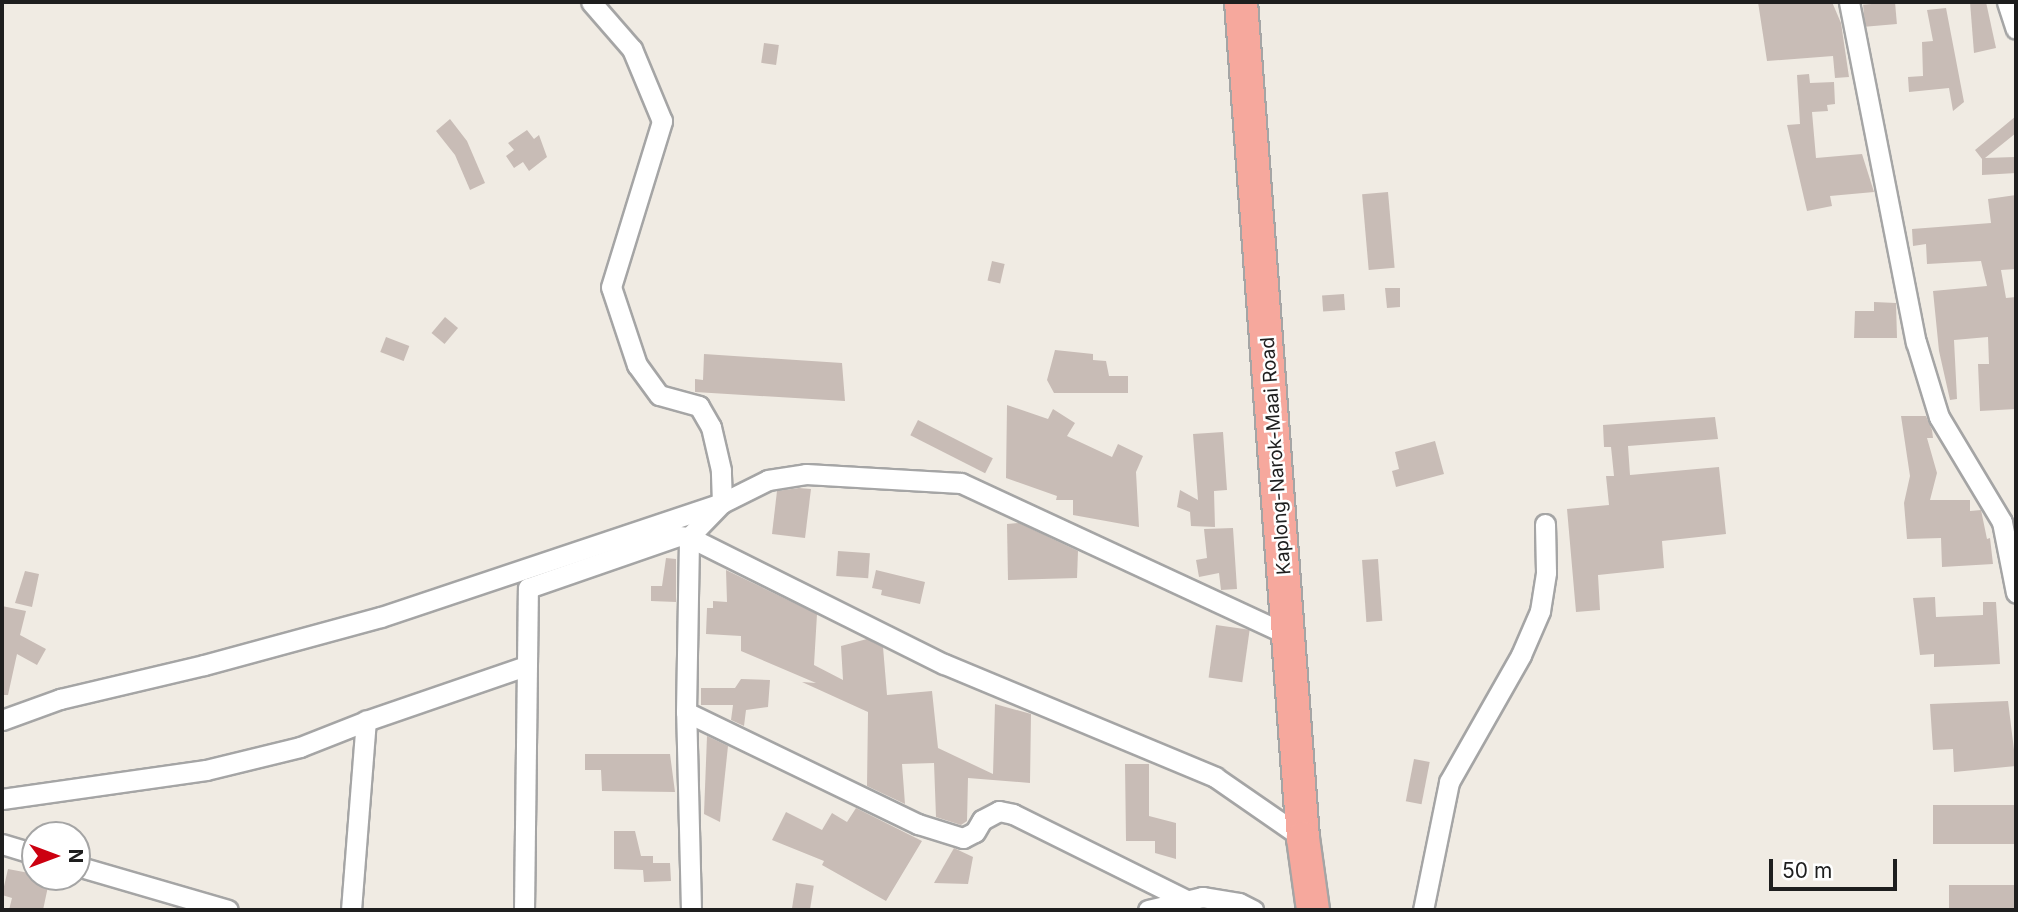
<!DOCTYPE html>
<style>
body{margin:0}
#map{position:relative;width:2018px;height:912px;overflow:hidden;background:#f0ebe3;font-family:Inter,sans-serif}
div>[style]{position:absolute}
.building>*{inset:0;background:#c8bcb6;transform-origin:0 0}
.roads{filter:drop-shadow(2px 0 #a5a5a5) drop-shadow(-2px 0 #a5a5a5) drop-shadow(0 2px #a5a5a5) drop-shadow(0 -2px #a5a5a5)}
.minor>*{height:19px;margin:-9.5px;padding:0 9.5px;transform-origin:9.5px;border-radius:9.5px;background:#fff}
.trunk>*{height:32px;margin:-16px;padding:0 16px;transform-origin:16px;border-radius:16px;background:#f6a89d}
span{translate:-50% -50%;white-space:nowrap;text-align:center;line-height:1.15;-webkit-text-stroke:5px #fff;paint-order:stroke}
.street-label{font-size:19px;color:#1e1e1e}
.frame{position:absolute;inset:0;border:4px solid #1e1e1e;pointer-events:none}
.north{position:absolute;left:21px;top:821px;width:70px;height:70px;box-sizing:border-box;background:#fff;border:2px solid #a5a5a5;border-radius:50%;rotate:90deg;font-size:19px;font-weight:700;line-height:28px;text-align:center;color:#1e1e1e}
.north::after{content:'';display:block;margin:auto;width:24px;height:32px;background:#cc0010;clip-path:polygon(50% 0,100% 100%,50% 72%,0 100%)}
.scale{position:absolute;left:1769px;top:859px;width:128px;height:32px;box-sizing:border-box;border:4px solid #1e1e1e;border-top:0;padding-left:9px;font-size:21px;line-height:24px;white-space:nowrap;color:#1e1e1e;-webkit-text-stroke:5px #fff;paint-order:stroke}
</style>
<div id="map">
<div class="building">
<div style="clip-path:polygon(1758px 2px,1832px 2px,1841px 23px,1849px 77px,1835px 78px,1833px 56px,1767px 61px)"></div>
<div style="left:1895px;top:2px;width:22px;height:32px;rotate:85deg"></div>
<div style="clip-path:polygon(1970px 2px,1986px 2px,1996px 48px,1974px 53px)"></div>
<div style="clip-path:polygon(1946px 8px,1964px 102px,1953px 111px,1949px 88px,1909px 92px,1908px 77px,1923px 76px,1922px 42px,1933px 41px,1927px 10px)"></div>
<div style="left:764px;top:43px;width:15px;height:20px;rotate:8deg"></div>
<div style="clip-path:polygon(1809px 74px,1810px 83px,1834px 82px,1835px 104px,1827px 105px,1828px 111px,1812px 112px,1816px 158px,1862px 154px,1874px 192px,1830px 196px,1832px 206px,1807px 211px,1787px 125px,1800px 124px,1797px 75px)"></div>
<div style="clip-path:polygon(2016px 116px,2016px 133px,1985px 158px,2015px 157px,2016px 173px,1982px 175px,1982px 159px,1975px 150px)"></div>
<div style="clip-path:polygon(450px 119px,467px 141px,485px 183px,470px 190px,455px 155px,436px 131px)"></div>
<div style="clip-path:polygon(527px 130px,534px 139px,539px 135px,547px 157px,529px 171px,523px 162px,514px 168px,506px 156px,514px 150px,508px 143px)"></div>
<div style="left:1388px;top:192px;width:76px;height:26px;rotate:85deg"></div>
<div style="clip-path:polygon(2016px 195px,2016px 269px,2001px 270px,2006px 298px,2016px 297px,2016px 409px,1980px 411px,1978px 364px,1989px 364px,1988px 337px,1954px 340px,1957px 399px,1950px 400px,1939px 351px,1933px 291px,1987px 286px,1981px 261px,1927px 264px,1926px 244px,1913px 246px,1912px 229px,1991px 223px,1988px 199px)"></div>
<div style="left:992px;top:261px;width:13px;height:20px;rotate:13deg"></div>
<div style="clip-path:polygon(1385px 288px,1400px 288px,1400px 307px,1387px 308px)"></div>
<div style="left:1344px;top:294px;width:16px;height:22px;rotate:86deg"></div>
<div style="clip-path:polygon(1874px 302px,1896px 303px,1897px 338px,1854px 338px,1855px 311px,1874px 311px)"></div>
<div style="left:445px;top:317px;width:17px;height:21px;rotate:40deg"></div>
<div style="left:386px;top:337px;width:25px;height:16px;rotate:21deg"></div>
<div style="clip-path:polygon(1055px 350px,1093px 354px,1093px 360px,1106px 361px,1109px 376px,1128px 376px,1128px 393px,1054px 393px,1047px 380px)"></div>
<div style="clip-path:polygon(704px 354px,842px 363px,845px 401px,695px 392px,695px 379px,703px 380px)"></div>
<div style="clip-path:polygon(1007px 405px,1048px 419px,1053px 409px,1075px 423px,1067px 436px,1112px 457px,1118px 444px,1143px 456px,1136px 472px,1139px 527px,1073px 515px,1073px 500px,1056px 500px,1057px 496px,1006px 478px)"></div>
<div style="clip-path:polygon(1901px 416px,1926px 416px,1932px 430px,1933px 438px,1927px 438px,1937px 473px,1930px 500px,1970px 500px,1970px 511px,1981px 510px,1987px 539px,1990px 538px,1993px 564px,1942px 567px,1941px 538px,1907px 539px,1904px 503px,1910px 476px)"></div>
<div style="clip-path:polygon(1715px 417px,1718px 439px,1628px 446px,1630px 475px,1719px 467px,1726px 534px,1662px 541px,1664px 568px,1598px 575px,1600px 610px,1576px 612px,1567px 509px,1609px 505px,1606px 476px,1614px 476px,1611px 447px,1604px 447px,1603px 425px)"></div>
<div style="left:918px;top:420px;width:84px;height:17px;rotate:27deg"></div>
<div style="clip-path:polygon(1223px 432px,1227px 490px,1214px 491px,1215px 527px,1191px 526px,1190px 512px,1177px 507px,1180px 490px,1198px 500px,1193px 434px)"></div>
<div style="clip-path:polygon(1435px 441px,1444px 474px,1396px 487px,1392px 471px,1399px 469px,1395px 452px)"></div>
<div style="clip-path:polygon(799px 488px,811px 489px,805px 538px,772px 534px,777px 491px)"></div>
<div style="clip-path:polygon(1019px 523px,1078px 551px,1077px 578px,1008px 580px,1007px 524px)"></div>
<div style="clip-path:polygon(1233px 528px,1237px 589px,1221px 590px,1219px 573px,1199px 577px,1196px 560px,1207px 558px,1204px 529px)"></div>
<div style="left:838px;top:551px;width:32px;height:25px;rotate:4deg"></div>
<div style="clip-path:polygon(666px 558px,676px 559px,676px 602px,651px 601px,651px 586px,662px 586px)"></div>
<div style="left:1378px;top:559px;width:62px;height:16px;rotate:86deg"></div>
<div style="clip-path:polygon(726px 570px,817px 614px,814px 665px,843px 680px,841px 646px,867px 639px,883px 647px,887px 695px,932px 691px,938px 748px,993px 774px,995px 704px,1031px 714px,1030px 783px,968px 778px,967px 821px,961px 825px,936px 817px,934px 763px,902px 764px,905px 804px,867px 786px,868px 712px,802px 682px,816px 683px,741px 651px,741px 636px,706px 634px,707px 608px,713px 608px,713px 601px,727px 602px)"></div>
<div style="clip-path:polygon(876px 570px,925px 582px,920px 604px,881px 595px,882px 590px,872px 588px)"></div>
<div style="clip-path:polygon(25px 571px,39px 574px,32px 607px,15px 603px)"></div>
<div style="clip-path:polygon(1935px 597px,1936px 617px,1983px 615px,1983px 602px,1996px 602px,2000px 664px,1934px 667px,1934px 654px,1920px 655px,1913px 598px)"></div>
<div style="clip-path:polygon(2px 606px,26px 611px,20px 635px,46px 649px,37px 665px,17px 654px,8px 695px,2px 695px)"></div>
<div style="left:1216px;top:625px;width:34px;height:53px;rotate:8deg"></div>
<div style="clip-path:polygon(741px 679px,770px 680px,768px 707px,746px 710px,744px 726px,731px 720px,733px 705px,701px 705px,701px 688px,735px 688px)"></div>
<div style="clip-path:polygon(2008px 701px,2016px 766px,1954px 772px,1953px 749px,1933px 750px,1930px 704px)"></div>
<div style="clip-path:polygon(707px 736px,728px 746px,720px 822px,704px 814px)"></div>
<div style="clip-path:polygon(585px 754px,670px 754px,675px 792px,602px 791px,601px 770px,585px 770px)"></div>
<div style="left:1414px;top:759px;width:16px;height:43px;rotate:11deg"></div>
<div style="clip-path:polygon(1125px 764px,1149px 764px,1149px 816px,1176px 823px,1176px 859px,1155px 853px,1155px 841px,1126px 841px)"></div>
<div style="left:2016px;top:805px;width:39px;height:83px;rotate:90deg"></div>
<div style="clip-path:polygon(856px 808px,922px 841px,886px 901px,822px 865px,824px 861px,772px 840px,786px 812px,822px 830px,832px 813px,847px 822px)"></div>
<div style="clip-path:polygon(614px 831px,635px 831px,641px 856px,653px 856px,653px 863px,670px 863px,671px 881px,644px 882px,643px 870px,614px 869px)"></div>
<div style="clip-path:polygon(954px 848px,973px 857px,968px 884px,934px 883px)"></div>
<div style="clip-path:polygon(8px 869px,50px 877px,43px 910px,9px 910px,12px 898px,2px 895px)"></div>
<div style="left:796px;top:883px;width:18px;height:27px;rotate:9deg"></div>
<div style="left:2016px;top:885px;width:25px;height:67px;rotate:90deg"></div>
</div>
<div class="roads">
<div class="minor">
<div style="left:1849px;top:2px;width:347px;rotate:78.9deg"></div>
<div style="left:1916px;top:342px;width:78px;rotate:73deg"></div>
<div style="left:1939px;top:417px;width:122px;rotate:59deg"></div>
<div style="left:2002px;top:522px;width:72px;rotate:78.8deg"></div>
<div style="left:2007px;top:2px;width:28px;rotate:72deg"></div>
<div style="left:686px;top:712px;width:258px;rotate:25.8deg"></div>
<div style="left:918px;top:824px;width:47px;rotate:17.3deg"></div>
<div style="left:963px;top:838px;width:13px;rotate:-27deg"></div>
<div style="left:975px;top:832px;width:14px;rotate:-60deg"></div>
<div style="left:982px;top:820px;width:19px;rotate:-28deg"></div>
<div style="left:999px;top:811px;width:14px;rotate:12deg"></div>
<div style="left:1013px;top:814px;width:193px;rotate:26.4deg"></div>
<div style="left:2px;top:720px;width:62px;rotate:-19.9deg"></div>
<div style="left:60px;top:699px;width:148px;rotate:-13.3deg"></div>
<div style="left:204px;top:665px;width:183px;rotate:-15.2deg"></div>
<div style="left:381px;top:617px;width:360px;rotate:-18.5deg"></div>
<div style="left:722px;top:503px;width:33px;rotate:-92deg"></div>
<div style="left:721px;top:470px;width:44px;rotate:-103.1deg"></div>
<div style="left:711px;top:427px;width:24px;rotate:-120deg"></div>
<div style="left:699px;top:406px;width:41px;rotate:-164.6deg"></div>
<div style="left:659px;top:395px;width:37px;rotate:-126deg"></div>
<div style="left:637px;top:365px;width:82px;rotate:-108.4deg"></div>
<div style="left:611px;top:287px;width:174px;rotate:-72.9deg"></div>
<div style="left:662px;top:121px;width:78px;rotate:-112.6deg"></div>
<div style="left:632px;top:49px;width:62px;rotate:-131.1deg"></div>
<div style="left:2px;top:799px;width:206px;rotate:-8.1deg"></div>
<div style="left:206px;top:770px;width:97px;rotate:-13.7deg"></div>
<div style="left:300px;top:747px;width:71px;rotate:-21.5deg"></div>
<div style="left:2px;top:844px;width:34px;rotate:17deg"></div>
<div style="left:77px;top:866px;width:157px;rotate:16.2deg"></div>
<div style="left:351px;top:910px;width:190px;rotate:-85.5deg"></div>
<div style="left:366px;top:721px;width:169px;rotate:-19deg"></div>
<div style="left:524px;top:910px;width:322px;rotate:-89.3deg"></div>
<div style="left:528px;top:588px;width:159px;rotate:-19.1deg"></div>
<div style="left:678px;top:536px;width:11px;rotate:5deg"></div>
<div style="left:689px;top:537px;width:285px;rotate:26.5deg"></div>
<div style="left:944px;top:664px;width:294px;rotate:22.6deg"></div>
<div style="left:1215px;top:777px;width:107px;rotate:34.7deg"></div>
<div style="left:691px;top:910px;width:198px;rotate:-91.4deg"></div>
<div style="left:686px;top:712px;width:175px;rotate:-89deg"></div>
<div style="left:689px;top:537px;width:47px;rotate:-45.9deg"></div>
<div style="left:722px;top:503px;width:51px;rotate:-26.6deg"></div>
<div style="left:768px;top:480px;width:38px;rotate:-9deg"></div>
<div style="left:806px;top:474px;width:155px;rotate:3.3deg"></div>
<div style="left:961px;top:483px;width:362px;rotate:24.9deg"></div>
<div style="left:1148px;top:910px;width:56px;rotate:-13.5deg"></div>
<div style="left:1202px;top:897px;width:37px;rotate:9deg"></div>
<div style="left:1239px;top:903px;width:16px;rotate:27deg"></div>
<div style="left:1423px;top:910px;width:131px;rotate:-78.5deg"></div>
<div style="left:1449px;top:782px;width:146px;rotate:-60.4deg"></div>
<div style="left:1521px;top:655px;width:48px;rotate:-66.6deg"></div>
<div style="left:1540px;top:611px;width:39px;rotate:-81deg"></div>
<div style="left:1546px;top:572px;width:48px;rotate:-91.2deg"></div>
</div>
<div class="trunk">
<div style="left:1241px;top:2px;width:838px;rotate:85.76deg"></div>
<div style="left:1303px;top:838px;width:73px;rotate:82.1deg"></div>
</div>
</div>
<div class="street-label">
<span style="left:1276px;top:456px;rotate:-94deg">Kaplong-Narok-Maai Road</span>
</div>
<div class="frame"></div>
<div class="north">N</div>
<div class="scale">50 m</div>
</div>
